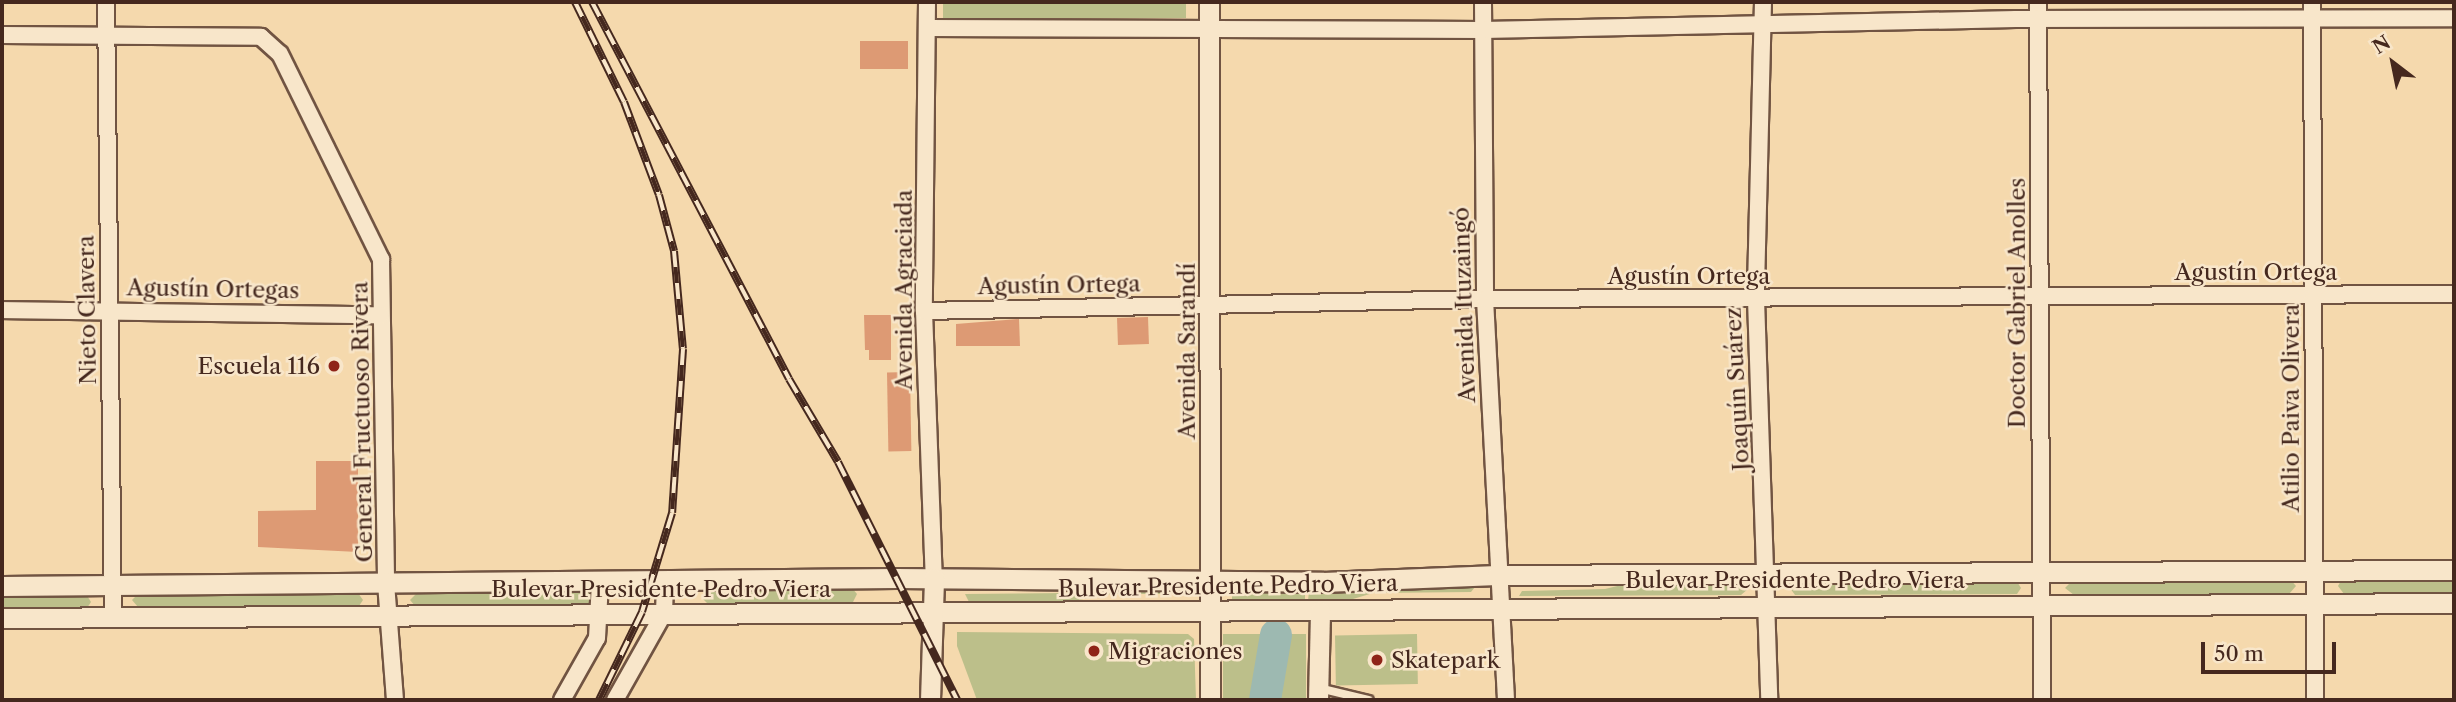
<!DOCTYPE html>
<meta charset="utf-8">
<style>
body{margin:0}
#map{position:relative;width:2456px;height:702px;overflow:hidden;background:#f5d9ad;font-family:"Libre Caslon Text",serif}
div>[style]{position:absolute}
.green>*{inset:0;background:#bcbf8a;transform-origin:0 0}
.river>*{height:32px;margin:-16px;padding:0 16px;transform-origin:16px;border-radius:16px;background:#9db9b1}
.building>*{inset:0;background:#dd9a74;transform-origin:0 0}
.roads{filter:drop-shadow(2px 0 #715442) drop-shadow(-2px 0 #715442) drop-shadow(0 2px #715442) drop-shadow(0 -2px #715442)}
.service>*{height:8px;margin:-4px;padding:0 4px;transform-origin:4px;border-radius:4px;background:#f8e6ca}
.minor>*{height:16px;margin:-8px;padding:0 8px;transform-origin:8px;border-radius:8px;background:#f8e6ca}
.tertiary>*{height:19px;margin:-9.5px;padding:0 9.5px;transform-origin:9.5px;border-radius:9.5px;background:#f8e6ca}
.rail>*{height:8px;margin-top:-4px;transform-origin:0;background:repeating-linear-gradient(90deg,#f8e6ca 0 16px,#45281e 0 32px);box-sizing:border-box;border-block:2px solid #45281e}
.dots>*{width:19px;height:19px;translate:-50% -50%;box-sizing:border-box;border:4px solid #f8e6ca;border-radius:50%}
span{translate:-50% -50%;white-space:nowrap;text-align:center;line-height:1.15;-webkit-text-stroke:5px #f8e6ca;paint-order:stroke}
.street-label{font-size:23px;color:#45281e}
.poi-label{font-size:23px;color:#45281e}
.right{translate:-100% -50%;text-align:right}
.left{translate:0 -50%;text-align:left}
.frame{position:absolute;inset:0;border:4px solid #45281e;pointer-events:none}
.north{position:absolute;left:2358px;top:28px;width:70px;height:70px;-webkit-text-stroke:5px #f8e6ca;paint-order:stroke;rotate:328deg;font-size:19px;font-weight:700;line-height:28px;text-align:center;color:#45281e}
.north::after{content:'';display:block;margin:auto;width:24px;height:32px;background:#45281e;clip-path:polygon(50% 0,100% 100%,50% 72%,0 100%)}
.scale{position:absolute;left:2201px;top:642px;width:135px;height:32px;box-sizing:border-box;border:4px solid #45281e;border-top:0;padding-left:9px;font-size:21px;line-height:24px;white-space:nowrap;color:#45281e;-webkit-text-stroke:5px #f8e6ca;paint-order:stroke}
</style>
<div id="map">
<div class="green">
<div style="left:943px;top:2px;width:243px;height:16px"></div>
<div style="clip-path:polygon(2343px 577px,2454px 577px,2454px 593px,2344px 594px,2338px 586px)"></div>
<div style="clip-path:polygon(2289px 578px,2296px 586px,2289px 594px,2074px 595px,2065px 588px,2074px 579px)"></div>
<div style="clip-path:polygon(1741px 580px,1748px 589px,1741px 595px,1519px 596px,1522px 591px,1605px 589px,1638px 581px)"></div>
<div style="clip-path:polygon(2016px 580px,2021px 588px,2017px 594px,1795px 595px,1790px 588px,1797px 581px)"></div>
<div style="clip-path:polygon(1371px 584px,1474px 585px,1475px 587px,1471px 592px,1373px 593px,1353px 599px,1308px 600px,1309px 592px)"></div>
<div style="clip-path:polygon(1101px 586px,1200px 589px,1195px 594px,1111px 594px,1067px 602px,976px 603px,969px 602px,965px 594px,1065px 593px)"></div>
<div style="clip-path:polygon(852px 588px,857px 594px,853px 602px,708px 604px,702px 598px,709px 589px)"></div>
<div style="clip-path:polygon(595px 591px,596px 605px,416px 607px,410px 600px,417px 593px)"></div>
<div style="left:1232px;top:592px;width:73px;height:9px"></div>
<div style="clip-path:polygon(139px 593px,358px 593px,363px 600px,359px 606px,138px 607px,132px 600px)"></div>
<div style="clip-path:polygon(2px 594px,86px 594px,91px 602px,87px 608px,2px 607px)"></div>
<div style="clip-path:polygon(957px 632px,1188px 634px,1194px 639px,1196px 700px,977px 700px,957px 646px)"></div>
<div style="left:1223px;top:634px;width:83px;height:66px"></div>
<div style="left:1417px;top:634px;width:50px;height:82px;rotate:89deg"></div>
</div>
<div class="river">
<div style="left:1265px;top:700px;width:66px;rotate:-80.4deg"></div>
</div>
<div class="building">
<div style="left:908px;top:41px;width:28px;height:48px;rotate:90deg"></div>
<div style="clip-path:polygon(864px 315px,891px 315px,891px 360px,869px 360px,869px 350px,865px 350px)"></div>
<div style="left:1148px;top:317px;width:27px;height:31px;rotate:88deg"></div>
<div style="clip-path:polygon(1019px 319px,1020px 346px,956px 346px,956px 324px)"></div>
<div style="left:910px;top:372px;width:79px;height:23px;rotate:89deg"></div>
<div style="clip-path:polygon(316px 461px,358px 461px,358px 552px,258px 547px,258px 511px,316px 510px)"></div>
</div>
<div class="roads">
<div class="service">
<div style="left:1319px;top:688px;width:51px;rotate:13.5deg"></div>
</div>
<div class="minor">
<div style="left:106px;top:2px;width:616px;rotate:89.35deg"></div>
<div style="left:927px;top:2px;width:309px;rotate:90.6deg"></div>
<div style="left:924px;top:311px;width:267px;rotate:87.9deg"></div>
<div style="left:1483px;top:2px;width:297px;rotate:89.6deg"></div>
<div style="left:1485px;top:299px;width:402px;rotate:87deg"></div>
<div style="left:1763px;top:2px;width:297px;rotate:91.4deg"></div>
<div style="left:1756px;top:299px;width:401px;rotate:88.1deg"></div>
<div style="left:2038px;top:2px;width:698px;rotate:89.67deg"></div>
<div style="left:2312px;top:2px;width:698px;rotate:89.75deg"></div>
<div style="left:927px;top:28px;width:556px;rotate:0.21deg"></div>
<div style="left:1483px;top:30px;width:533px;rotate:-1.18deg"></div>
<div style="left:2016px;top:19px;width:438px;rotate:-0.1deg"></div>
<div style="left:2px;top:35px;width:259px;rotate:0.4deg"></div>
<div style="left:261px;top:37px;width:25px;rotate:42deg"></div>
<div style="left:280px;top:54px;width:229px;rotate:63.8deg"></div>
<div style="left:381px;top:259px;width:324px;rotate:89.1deg"></div>
<div style="left:386px;top:583px;width:117px;rotate:85.6deg"></div>
<div style="left:2px;top:310px;width:379px;rotate:0.8deg"></div>
<div style="left:924px;top:311px;width:561px;rotate:-1.23deg"></div>
<div style="left:1485px;top:299px;width:969px;rotate:-0.3deg"></div>
<div style="left:562px;top:700px;width:71px;rotate:-60.6deg"></div>
<div style="left:597px;top:638px;width:56px;rotate:-86.9deg"></div>
<div style="left:615px;top:700px;width:100px;rotate:-60.6deg"></div>
<div style="left:664px;top:613px;width:31px;rotate:-88deg"></div>
</div>
<div class="tertiary">
<div style="left:1209px;top:2px;width:698px;rotate:89.92deg"></div>
<div style="left:2px;top:586px;width:894px;rotate:-0.51deg"></div>
<div style="left:896px;top:578px;width:427px;rotate:0.5deg"></div>
<div style="left:1323px;top:582px;width:174px;rotate:-2.3deg"></div>
<div style="left:1497px;top:575px;width:957px;rotate:-0.3deg"></div>
<div style="left:2px;top:618px;width:2452px;rotate:-0.35deg"></div>
<div style="left:930px;top:700px;width:122px;rotate:-88.1deg"></div>
<div style="left:1318px;top:700px;width:89px;rotate:-88.7deg"></div>
</div>
</div>
<div class="rail">
<div style="left:575px;top:2px;width:111px;rotate:63.9deg"></div>
<div style="left:624px;top:102px;width:99px;rotate:69.4deg"></div>
<div style="left:659px;top:195px;width:58px;rotate:75deg"></div>
<div style="left:674px;top:251px;width:98px;rotate:84.8deg"></div>
<div style="left:683px;top:349px;width:164px;rotate:93.8deg"></div>
<div style="left:672px;top:513px;width:103px;rotate:106.9deg"></div>
<div style="left:642px;top:612px;width:98px;rotate:116deg"></div>
<div style="left:592px;top:2px;width:425px;rotate:62.4deg"></div>
<div style="left:789px;top:379px;width:96px;rotate:59.4deg"></div>
<div style="left:838px;top:462px;width:266px;rotate:63.4deg"></div>
</div>
<div class="dots">
<div style="left:334px;top:366px;background:#8f2418"></div>
<div style="left:1094px;top:651px;background:#8f2418"></div>
<div style="left:1377px;top:660px;background:#8f2418"></div>
</div>
<div class="street-label">
<span style="left:2256px;top:272px">Agustín Ortega</span>
<span style="left:1689px;top:276px">Agustín Ortega</span>
<span style="left:1059px;top:285px;rotate:-1deg">Agustín Ortega</span>
<span style="left:213px;top:289px;rotate:1deg">Agustín Ortegas</span>
<span style="left:904px;top:290px;rotate:-90deg">Avenida Agraciada</span>
<span style="left:2017px;top:303px;rotate:-90deg">Doctor Gabriel Anolles</span>
<span style="left:1464px;top:305px;rotate:-92deg">Avenida Ituzaingó</span>
<span style="left:87px;top:310px;rotate:-91deg">Nieto Clavera</span>
<span style="left:1187px;top:351px;rotate:-90deg">Avenida Sarandí</span>
<span style="left:1737px;top:389px;rotate:-93deg">Joaquín Suárez</span>
<span style="left:2291px;top:408px;rotate:-90deg">Atilio Paiva Olivera</span>
<span style="left:362px;top:422px;rotate:-91deg">General Fructuoso Rivera</span>
<span style="left:1795px;top:580px">Bulevar Presidente Pedro Viera</span>
<span style="left:1228px;top:586px;rotate:-1deg">Bulevar Presidente Pedro Viera</span>
<span style="left:661px;top:589px">Bulevar Presidente Pedro Viera</span>
</div>
<div class="poi-label">
<span class="right" style="left:320px;top:366px">Escuela 116</span>
<span class="left" style="left:1108px;top:651px">Migraciones</span>
<span class="left" style="left:1391px;top:660px">Skatepark</span>
</div>
<div class="frame"></div>
<div class="north">N</div>
<div class="scale">50 m</div>
</div>
